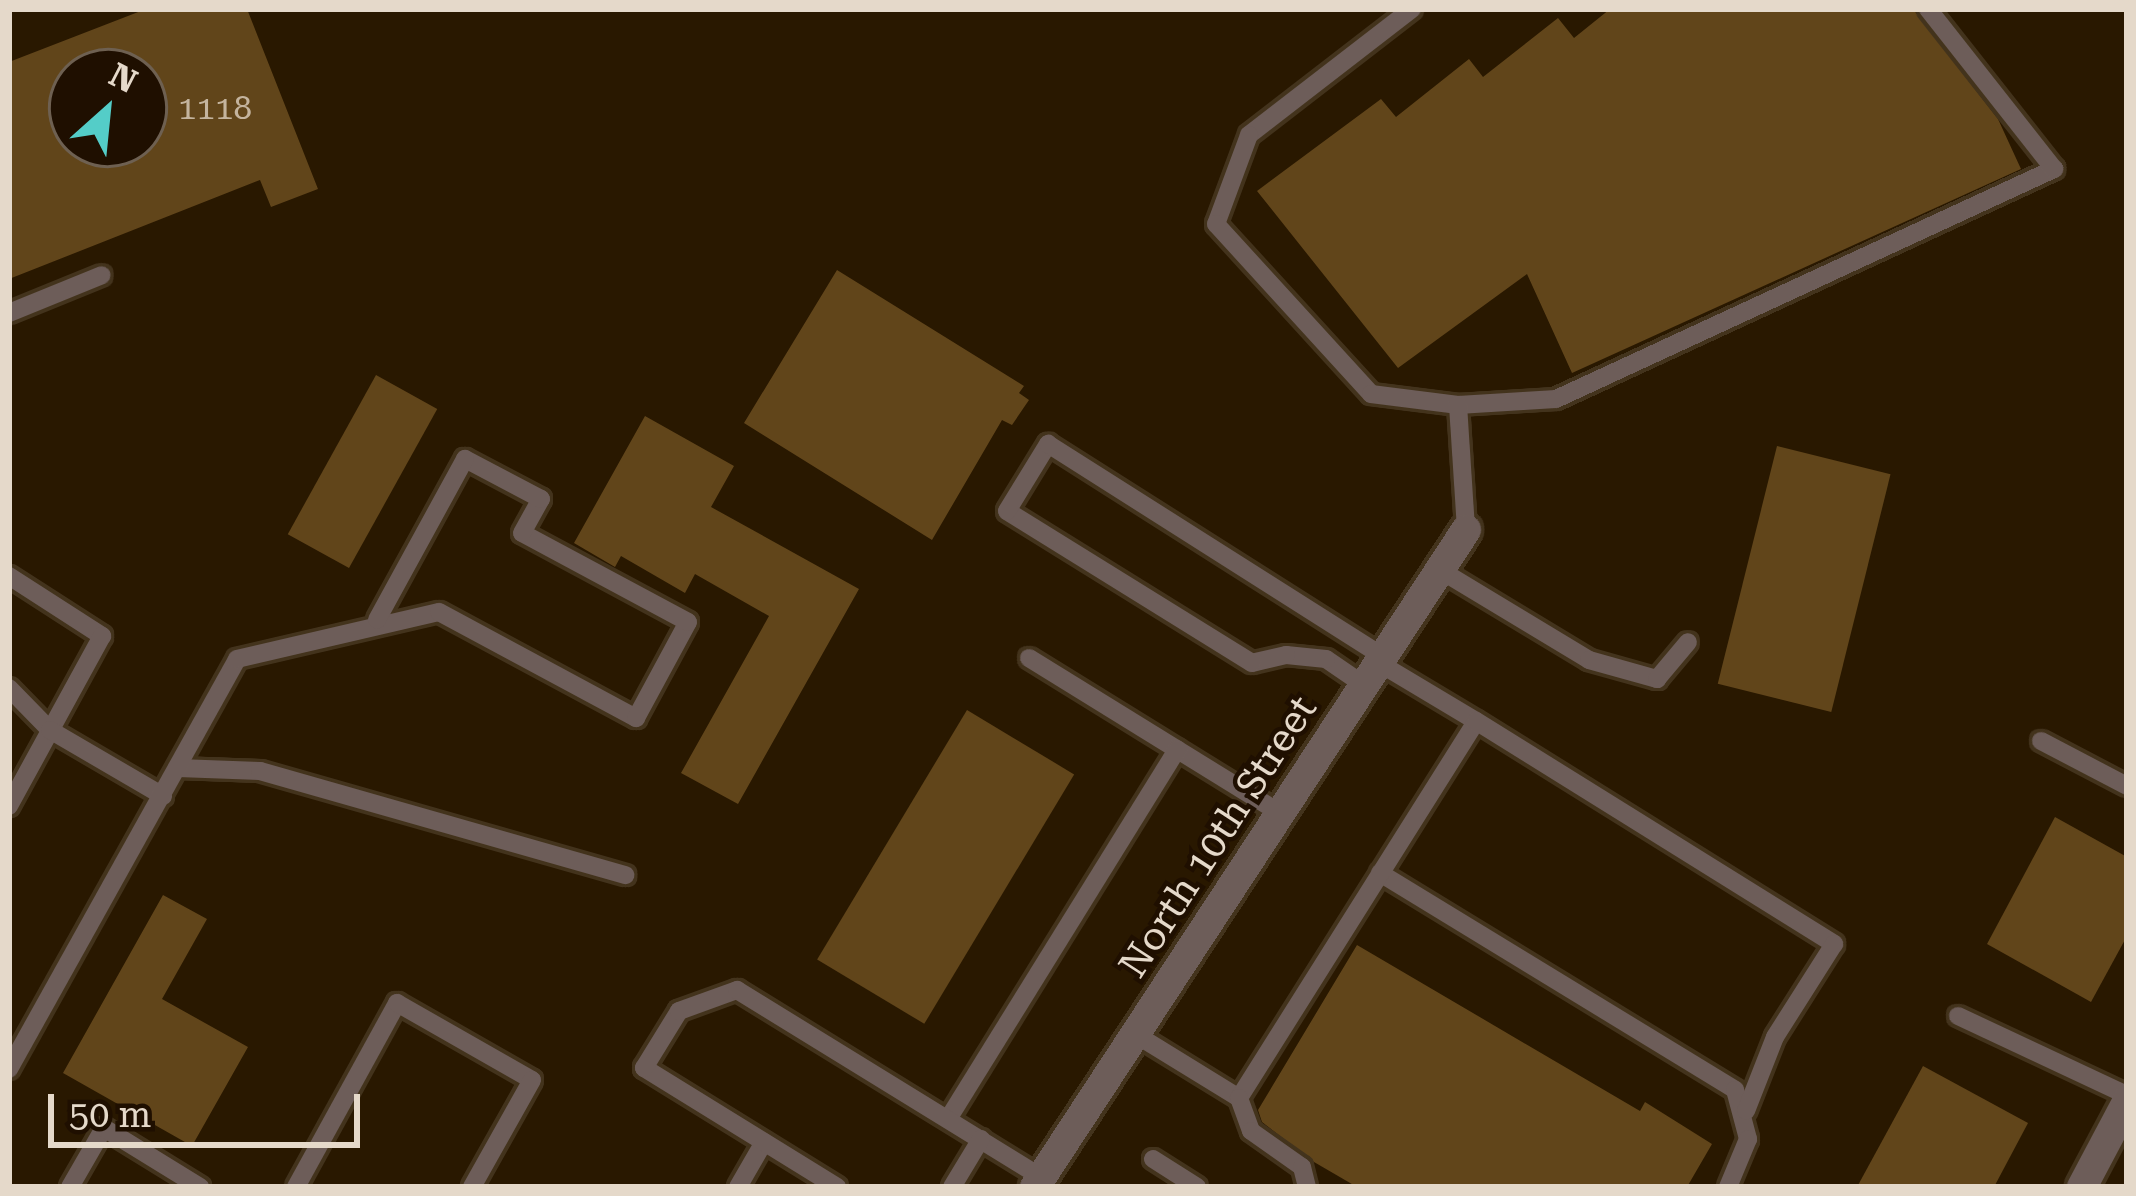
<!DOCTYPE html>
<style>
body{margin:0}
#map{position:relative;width:2136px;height:1196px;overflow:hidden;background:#291800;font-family:"Roboto Serif",serif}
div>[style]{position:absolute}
.building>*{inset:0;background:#61451a;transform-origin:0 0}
.roads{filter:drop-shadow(3px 0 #43331c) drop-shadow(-3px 0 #43331c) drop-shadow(0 3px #43331c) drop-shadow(0 -3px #43331c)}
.lane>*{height:18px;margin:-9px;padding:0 9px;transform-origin:9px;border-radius:9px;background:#6d5d59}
.street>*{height:30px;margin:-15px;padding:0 15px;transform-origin:15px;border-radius:15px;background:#6d5d59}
span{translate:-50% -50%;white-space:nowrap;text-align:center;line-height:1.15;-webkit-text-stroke:9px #1f0f00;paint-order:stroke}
.number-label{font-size:33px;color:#c4b49e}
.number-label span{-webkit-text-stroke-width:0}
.street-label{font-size:39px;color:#e5d9ca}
.frame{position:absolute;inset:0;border:12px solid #e5d9ca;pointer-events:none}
.north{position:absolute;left:48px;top:48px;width:120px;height:120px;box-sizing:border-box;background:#1f0f00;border:3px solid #6e6051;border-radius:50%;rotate:27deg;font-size:33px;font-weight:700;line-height:48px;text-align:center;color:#e5d9ca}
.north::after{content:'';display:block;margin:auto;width:42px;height:54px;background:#54cdc8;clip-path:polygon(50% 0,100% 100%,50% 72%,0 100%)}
.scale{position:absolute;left:48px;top:1094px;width:312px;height:54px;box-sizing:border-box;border:6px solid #e5d9ca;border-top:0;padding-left:15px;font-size:36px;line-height:42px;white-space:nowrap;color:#e5d9ca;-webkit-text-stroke:9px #1f0f00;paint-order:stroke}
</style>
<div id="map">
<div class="building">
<div style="clip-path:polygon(evenodd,146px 9px,247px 9px,318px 189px,271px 207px,260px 180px,9px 279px,9px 62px,146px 9px,72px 72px,144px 72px,144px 144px,72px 144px,72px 72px)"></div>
<div style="clip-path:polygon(1610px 9px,1913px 9px,1998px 119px,2021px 169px,1572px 373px,1527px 274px,1398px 368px,1257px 191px,1381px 99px,1396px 117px,1469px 59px,1483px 77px,1558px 18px,1574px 38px)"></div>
<div style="clip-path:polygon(837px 270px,1024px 386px,1019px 393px,1029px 400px,1012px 425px,1002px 420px,932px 540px,744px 423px)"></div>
<div style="left:376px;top:375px;width:70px;height:182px;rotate:29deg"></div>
<div style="clip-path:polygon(645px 416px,734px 466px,711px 507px,859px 589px,738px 804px,681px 773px,769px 616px,695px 574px,685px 593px,621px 556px,615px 567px,574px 543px)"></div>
<div style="left:1777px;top:446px;width:117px;height:245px;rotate:14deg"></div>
<div style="left:967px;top:710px;width:125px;height:291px;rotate:31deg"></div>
<div style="clip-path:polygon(2055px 817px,2127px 857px,2127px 936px,2091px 1002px,1987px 944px)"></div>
<div style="clip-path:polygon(163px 895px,207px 919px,162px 999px,248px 1047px,192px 1146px,63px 1073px)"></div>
<div style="clip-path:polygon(1357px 945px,1640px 1111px,1645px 1102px,1712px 1144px,1687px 1187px,1357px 1187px,1314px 1162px,1262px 1122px,1258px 1110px)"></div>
<div style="clip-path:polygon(1923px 1066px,2028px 1123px,1994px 1187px,1857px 1187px)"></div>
</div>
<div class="roads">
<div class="lane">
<div style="left:1412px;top:9px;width:206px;rotate:142.3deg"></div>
<div style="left:1249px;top:135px;width:95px;rotate:110.3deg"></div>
<div style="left:1216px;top:224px;width:230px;rotate:47.6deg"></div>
<div style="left:1371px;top:394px;width:88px;rotate:7.2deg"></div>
<div style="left:1458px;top:405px;width:98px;rotate:-3.5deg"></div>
<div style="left:1556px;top:399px;width:549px;rotate:-24.79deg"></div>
<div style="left:2054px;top:169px;width:204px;rotate:-128.2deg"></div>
<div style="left:9px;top:313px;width:100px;rotate:-22.2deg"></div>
<div style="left:1458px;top:405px;width:125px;rotate:86.3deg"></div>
<div style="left:1440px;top:570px;width:174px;rotate:31.1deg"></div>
<div style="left:1589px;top:660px;width:71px;rotate:15.6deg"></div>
<div style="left:1657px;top:679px;width:48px;rotate:-50deg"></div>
<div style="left:9px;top:576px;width:111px;rotate:32.8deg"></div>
<div style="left:102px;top:636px;width:194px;rotate:118.7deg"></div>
<div style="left:1029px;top:658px;width:295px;rotate:31.7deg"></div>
<div style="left:1379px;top:663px;width:113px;rotate:30.9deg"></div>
<div style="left:1364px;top:685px;width:46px;rotate:-145.6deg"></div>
<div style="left:1326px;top:659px;width:40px;rotate:-174.3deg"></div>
<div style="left:1286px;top:655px;width:35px;rotate:167deg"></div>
<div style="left:1252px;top:663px;width:288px;rotate:-148.2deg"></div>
<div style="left:1007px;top:511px;width:79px;rotate:-58.5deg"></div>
<div style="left:1048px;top:444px;width:397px;rotate:32.4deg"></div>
<div style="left:9px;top:688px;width:59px;rotate:45.7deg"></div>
<div style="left:50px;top:730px;width:131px;rotate:30.3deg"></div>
<div style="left:2041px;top:741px;width:97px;rotate:27.6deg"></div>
<div style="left:178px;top:768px;width:82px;rotate:2.1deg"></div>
<div style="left:260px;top:771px;width:380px;rotate:15.9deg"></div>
<div style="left:1380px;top:873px;width:416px;rotate:31.4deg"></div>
<div style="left:1735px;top:1090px;width:51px;rotate:75.1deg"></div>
<div style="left:1748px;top:1139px;width:52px;rotate:112.6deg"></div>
<div style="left:1958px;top:1016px;width:187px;rotate:25.1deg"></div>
<div style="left:1135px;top:1034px;width:122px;rotate:31.6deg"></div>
<div style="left:1239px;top:1098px;width:445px;rotate:-57.8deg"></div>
<div style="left:1476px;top:721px;width:422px;rotate:31.9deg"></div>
<div style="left:1834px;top:944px;width:110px;rotate:122.4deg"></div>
<div style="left:1775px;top:1037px;width:79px;rotate:111.4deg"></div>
<div style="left:9px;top:1069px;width:469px;rotate:-60.9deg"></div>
<div style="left:237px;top:659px;width:207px;rotate:-13.1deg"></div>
<div style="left:439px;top:612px;width:224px;rotate:28.3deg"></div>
<div style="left:636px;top:718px;width:109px;rotate:-61.6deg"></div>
<div style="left:688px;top:622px;width:188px;rotate:-151.8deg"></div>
<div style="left:522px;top:533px;width:39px;rotate:-61deg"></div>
<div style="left:541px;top:499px;width:86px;rotate:-152.2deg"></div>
<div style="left:465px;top:459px;width:183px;rotate:118.7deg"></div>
<div style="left:1239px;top:1098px;width:35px;rotate:70deg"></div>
<div style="left:1251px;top:1131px;width:62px;rotate:35.2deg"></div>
<div style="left:1302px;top:1167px;width:21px;rotate:76deg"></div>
<div style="left:948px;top:1119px;width:435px;rotate:-58.2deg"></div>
<div style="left:1153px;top:1159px;width:52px;rotate:32.5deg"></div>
<div style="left:70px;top:1187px;width:68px;rotate:-60deg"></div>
<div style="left:104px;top:1128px;width:113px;rotate:31.6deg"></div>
<div style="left:296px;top:1187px;width:210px;rotate:-61.2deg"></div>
<div style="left:397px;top:1003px;width:155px;rotate:29.7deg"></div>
<div style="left:532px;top:1080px;width:123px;rotate:119.3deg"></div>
<div style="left:738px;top:1187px;width:52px;rotate:-60deg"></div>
<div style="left:837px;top:1187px;width:227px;rotate:-148.3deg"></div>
<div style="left:644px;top:1068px;width:67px;rotate:-58.4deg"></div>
<div style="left:679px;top:1011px;width:62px;rotate:-19.9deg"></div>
<div style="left:737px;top:990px;width:357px;rotate:31.6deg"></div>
<div style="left:952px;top:1187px;width:56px;rotate:-58.9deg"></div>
</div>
<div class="street">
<div style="left:1035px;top:1187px;width:786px;rotate:-56.73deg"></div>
<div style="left:2082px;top:1187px;width:96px;rotate:-62.1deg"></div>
</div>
</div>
<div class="number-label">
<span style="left:215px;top:108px">1118</span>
</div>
<div class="street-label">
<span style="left:1218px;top:837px;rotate:-57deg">North 10th Street</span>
</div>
<div class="frame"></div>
<div class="north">N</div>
<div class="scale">50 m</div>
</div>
